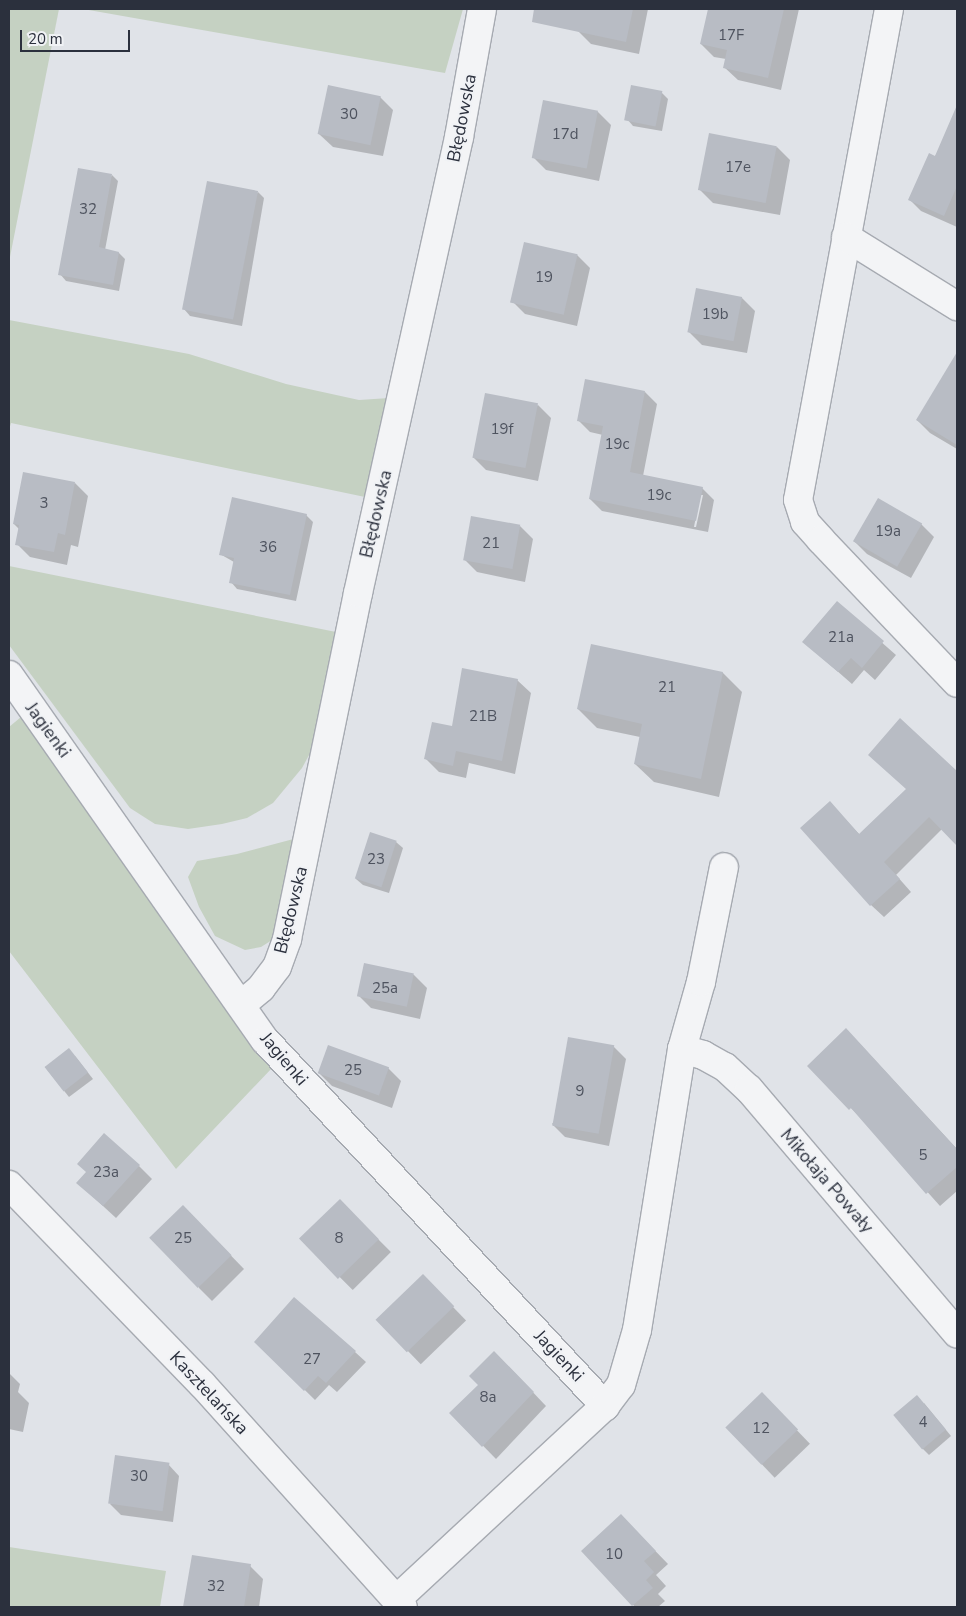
<!DOCTYPE html>
<meta charset="utf-8">
<style>
body{margin:0}
#map{position:relative;width:966px;height:1616px;overflow:hidden;background:#e0e3e8;font-family:"Nunito Sans",sans-serif}
div>[style]{position:absolute}
.green>*{inset:0;background:#c5d1c2}
.shadow>*{inset:0;background:#0003;transform-origin:0 0}
.building>*{inset:0;background:#b8bcc4;transform-origin:0 0}
.roads{filter:drop-shadow(1px 0 #a6aab1) drop-shadow(-1px 0 #a6aab1) drop-shadow(0 1px #a6aab1) drop-shadow(0 -1px #a6aab1)}
.minor>*{height:28px;margin:-14px;padding:0 14px;transform-origin:14px;border-radius:14px;background:#f3f4f6}
span{translate:-50% -50%;white-space:nowrap;text-align:center;line-height:1.15;-webkit-text-stroke:4px #f0f2f5;paint-order:stroke}
.number-label{font-size:15px;color:#4e535f}
.number-label span{-webkit-text-stroke-width:0}
.street-label{font-size:18px;color:#2b303d}
.frame{position:absolute;inset:0;border:10px solid #2b303d;pointer-events:none}
.scale{position:absolute;left:20px;top:30px;width:110px;height:22px;box-sizing:border-box;border:2px solid #2b303d;border-top:0;padding-left:6px;font-size:15px;line-height:18px;white-space:nowrap;color:#2b303d;-webkit-text-stroke:4px #f0f2f5;paint-order:stroke}
</style>
<div id="map">
<div class="green">
<div style="clip-path:polygon(9px 9px,59px 9px,9px 262px)"></div>
<div style="clip-path:polygon(83px 9px,463px 9px,445px 73px)"></div>
<div style="clip-path:polygon(9px 320px,189px 354px,286px 384px,359px 400px,389px 398px,365px 497px,11px 423px,9px 430px)"></div>
<div style="clip-path:polygon(9px 566px,341px 633px,320px 735px,302px 768px,273px 803px,247px 818px,222px 824px,188px 829px,155px 824px,130px 808px,9px 645px)"></div>
<div style="clip-path:polygon(21px 717px,156px 903px,246px 1040px,272px 1068px,176px 1169px,9px 951px,9px 727px)"></div>
<div style="clip-path:polygon(301px 837px,280px 935px,261px 947px,245px 950px,215px 936px,199px 907px,188px 877px,197px 861px,237px 854px)"></div>
<div style="clip-path:polygon(9px 1547px,166px 1571px,160px 1607px,9px 1607px)"></div>
</div>
<div class="shadow">
<div style="clip-path:polygon(582px 9px,648px 9px,639px 54px,591px 44px,578px 31px)"></div>
<div style="clip-path:polygon(709px 9px,799px 9px,781px 90px,738px 80px,724px 67px,726px 59px,714px 57px,701px 44px)"></div>
<div style="clip-path:polygon(661px 92px,668px 99px,662px 131px,633px 126px,627px 119px)"></div>
<div style="clip-path:polygon(380px 97px,393px 110px,383px 156px,333px 147px,319px 134px)"></div>
<div style="clip-path:polygon(544px 102px,598px 112px,611px 125px,599px 181px,546px 170px,533px 157px)"></div>
<div style="clip-path:polygon(941px 146px,957px 153px,957px 227px,921px 211px,910px 200px)"></div>
<div style="clip-path:polygon(777px 147px,790px 160px,780px 215px,713px 203px,700px 190px)"></div>
<div style="clip-path:polygon(112px 175px,118px 181px,105px 250px,119px 253px,125px 259px,119px 291px,66px 281px,60px 274px)"></div>
<div style="clip-path:polygon(258px 192px,264px 198px,242px 326px,190px 316px,184px 309px)"></div>
<div style="clip-path:polygon(577px 255px,590px 268px,577px 326px,525px 314px,512px 301px)"></div>
<div style="clip-path:polygon(742px 298px,755px 311px,747px 353px,702px 345px,689px 332px)"></div>
<div style="clip-path:polygon(952px 364px,957px 368px,957px 449px,930px 433px,917px 420px)"></div>
<div style="clip-path:polygon(evenodd,645px 392px,657px 404px,643px 476px,702px 488px,714px 500px,708px 532px,602px 511px,590px 499px,603px 435px,590px 432px,578px 420px,645px 392px,700px 495px,703px 495px,696px 527px,694px 527px,700px 495px)"></div>
<div style="clip-path:polygon(538px 405px,551px 418px,538px 481px,486px 470px,473px 457px)"></div>
<div style="clip-path:polygon(75px 483px,88px 496px,78px 547px,71px 545px,67px 565px,30px 557px,17px 544px,19px 529px,14px 524px)"></div>
<div style="clip-path:polygon(306px 515px,313px 522px,296px 601px,237px 589px,231px 582px,234px 562px,220px 554px)"></div>
<div style="clip-path:polygon(921px 524px,934px 537px,911px 578px,867px 554px,854px 541px)"></div>
<div style="clip-path:polygon(520px 526px,533px 539px,525px 582px,477px 572px,464px 559px)"></div>
<div style="clip-path:polygon(837px 603px,896px 655px,875px 680px,864px 670px,852px 684px,804px 642px)"></div>
<div style="clip-path:polygon(592px 645px,723px 673px,742px 692px,719px 797px,654px 782px,635px 764px,640px 737px,597px 728px,578px 709px)"></div>
<div style="clip-path:polygon(517px 680px,531px 693px,515px 774px,469px 763px,466px 778px,439px 772px,426px 759px,453px 727px)"></div>
<div style="clip-path:polygon(900px 719px,957px 774px,957px 845px,942px 829px,896px 875px,911px 892px,884px 917px,871px 905px,830px 803px,860px 835px,907px 789px)"></div>
<div style="clip-path:polygon(396px 842px,403px 848px,389px 893px,363px 885px,356px 879px)"></div>
<div style="clip-path:polygon(365px 964px,414px 975px,427px 988px,420px 1019px,371px 1008px,358px 995px)"></div>
<div style="clip-path:polygon(859px 1043px,957px 1149px,957px 1191px,940px 1206px,864px 1121px,809px 1066px)"></div>
<div style="clip-path:polygon(613px 1046px,626px 1059px,609px 1146px,565px 1137px,552px 1124px)"></div>
<div style="clip-path:polygon(75px 1056px,93px 1079px,69px 1097px,45px 1067px)"></div>
<div style="clip-path:polygon(388px 1068px,401px 1081px,392px 1108px,332px 1086px,319px 1073px)"></div>
<div style="clip-path:polygon(139px 1166px,152px 1179px,116px 1218px,78px 1183px)"></div>
<div style="left:340px;top:1201px;width:72px;height:54px;rotate:45deg"></div>
<div style="clip-path:polygon(183px 1206px,244px 1269px,212px 1301px,199px 1288px)"></div>
<div style="left:423px;top:1276px;width:62px;height:63px;rotate:46deg"></div>
<div style="clip-path:polygon(256px 1342px,355px 1352px,366px 1362px,337px 1392px,329px 1385px,315px 1400px)"></div>
<div style="clip-path:polygon(507px 1365px,546px 1406px,496px 1459px,451px 1413px,480px 1385px)"></div>
<div style="clip-path:polygon(9px 1373px,20px 1384px,18px 1392px,29px 1403px,23px 1432px,9px 1429px)"></div>
<div style="left:762px;top:1394px;width:69px;height:49px;rotate:46deg"></div>
<div style="clip-path:polygon(924px 1403px,951px 1436px,929px 1455px,923px 1449px)"></div>
<div style="clip-path:polygon(168px 1464px,179px 1476px,173px 1522px,121px 1515px,110px 1504px)"></div>
<div style="clip-path:polygon(634px 1529px,668px 1564px,656px 1575px,666px 1586px,658px 1594px,665px 1601px,658px 1607px,635px 1607px,583px 1551px)"></div>
<div style="clip-path:polygon(193px 1556px,250px 1566px,263px 1579px,259px 1607px,184px 1607px)"></div>
</div>
<div class="building">
<div style="clip-path:polygon(534px 9px,633px 9px,626px 42px,532px 22px)"></div>
<div style="clip-path:polygon(708px 9px,784px 9px,768px 78px,723px 68px,727px 50px,700px 44px)"></div>
<div style="left:328px;top:85px;width:54px;height:50px;rotate:12deg"></div>
<div style="left:631px;top:85px;width:32px;height:36px;rotate:11deg"></div>
<div style="left:543px;top:100px;width:56px;height:59px;rotate:11deg"></div>
<div style="clip-path:polygon(957px 105px,957px 186px,944px 216px,908px 200px,929px 153px,935px 156px)"></div>
<div style="left:709px;top:133px;width:69px;height:58px;rotate:11deg"></div>
<div style="clip-path:polygon(78px 168px,112px 174px,99px 247px,119px 252px,113px 285px,58px 275px)"></div>
<div style="left:207px;top:181px;width:52px;height:131px;rotate:11deg"></div>
<div style="left:524px;top:242px;width:55px;height:62px;rotate:13deg"></div>
<div style="left:696px;top:288px;width:47px;height:45px;rotate:11deg"></div>
<div style="clip-path:polygon(957px 352px,957px 445px,916px 420px)"></div>
<div style="clip-path:polygon(585px 379px,645px 391px,630px 472px,703px 487px,696px 521px,589px 499px,603px 426px,577px 421px)"></div>
<div style="left:485px;top:393px;width:54px;height:66px;rotate:11deg"></div>
<div style="clip-path:polygon(23px 472px,75px 482px,65px 535px,58px 533px,54px 552px,15px 545px,19px 525px,13px 524px)"></div>
<div style="clip-path:polygon(232px 497px,307px 514px,290px 595px,229px 583px,234px 558px,219px 555px)"></div>
<div style="left:878px;top:498px;width:51px;height:50px;rotate:30deg"></div>
<div style="left:471px;top:516px;width:50px;height:45px;rotate:10deg"></div>
<div style="clip-path:polygon(837px 601px,884px 641px,862px 668px,851px 658px,838px 672px,802px 642px)"></div>
<div style="clip-path:polygon(591px 644px,723px 672px,701px 779px,634px 764px,642px 724px,577px 709px)"></div>
<div style="clip-path:polygon(462px 668px,518px 679px,502px 761px,456px 751px,453px 766px,424px 759px,432px 722px,452px 726px)"></div>
<div style="clip-path:polygon(900px 718px,957px 771px,957px 846px,929px 817px,884px 862px,900px 879px,870px 906px,800px 828px,830px 801px,859px 834px,906px 789px,868px 755px)"></div>
<div style="left:370px;top:832px;width:28px;height:49px;rotate:18deg"></div>
<div style="left:364px;top:963px;width:51px;height:34px;rotate:12deg"></div>
<div style="clip-path:polygon(846px 1028px,957px 1149px,957px 1167px,926px 1194px,851px 1108px,849px 1110px,807px 1066px)"></div>
<div style="left:568px;top:1037px;width:47px;height:90px;rotate:10deg"></div>
<div style="left:328px;top:1045px;width:65px;height:30px;rotate:20deg"></div>
<div style="left:69px;top:1048px;width:31px;height:31px;rotate:52deg"></div>
<div style="clip-path:polygon(104px 1133px,140px 1165px,103px 1206px,76px 1183px,86px 1172px,77px 1164px)"></div>
<div style="left:340px;top:1199px;width:56px;height:57px;rotate:46deg"></div>
<div style="left:183px;top:1205px;width:70px;height:47px;rotate:46deg"></div>
<div style="left:423px;top:1274px;width:45px;height:66px;rotate:46deg"></div>
<div style="clip-path:polygon(294px 1297px,356px 1351px,326px 1383px,318px 1376px,304px 1391px,254px 1342px)"></div>
<div style="clip-path:polygon(494px 1351px,534px 1392px,482px 1447px,449px 1413px,478px 1385px,469px 1376px)"></div>
<div style="left:762px;top:1392px;width:52px;height:51px;rotate:46deg"></div>
<div style="left:917px;top:1395px;width:45px;height:31px;rotate:50deg"></div>
<div style="left:115px;top:1455px;width:55px;height:49px;rotate:8deg"></div>
<div style="clip-path:polygon(621px 1514px,656px 1551px,644px 1561px,654px 1572px,646px 1580px,653px 1588px,632px 1606px,581px 1551px)"></div>
<div style="clip-path:polygon(192px 1555px,251px 1564px,244px 1607px,183px 1607px)"></div>
</div>
<div class="roads">
<div class="minor">
<div style="left:889px;top:9px;width:499px;rotate:100.5deg"></div>
<div style="left:798px;top:500px;width:23px;rotate:72deg"></div>
<div style="left:805px;top:522px;width:24px;rotate:48deg"></div>
<div style="left:821px;top:540px;width:197px;rotate:46.4deg"></div>
<div style="left:846px;top:237px;width:131px;rotate:31.9deg"></div>
<div style="left:9px;top:675px;width:446px;rotate:55deg"></div>
<div style="left:265px;top:1040px;width:500px;rotate:47.1deg"></div>
<div style="left:241px;top:1005px;width:26px;rotate:-40deg"></div>
<div style="left:261px;top:988px;width:26px;rotate:-53deg"></div>
<div style="left:277px;top:967px;width:30px;rotate:-70deg"></div>
<div style="left:287px;top:939px;width:353px;rotate:-78.4deg"></div>
<div style="left:358px;top:593px;width:467px;rotate:-77.5deg"></div>
<div style="left:459px;top:137px;width:130px;rotate:-79.8deg"></div>
<div style="left:682px;top:1049px;width:22px;rotate:16deg"></div>
<div style="left:703px;top:1055px;width:25px;rotate:29deg"></div>
<div style="left:725px;top:1067px;width:33px;rotate:43deg"></div>
<div style="left:749px;top:1089px;width:321px;rotate:49.6deg"></div>
<div style="left:9px;top:1185px;width:277px;rotate:45.9deg"></div>
<div style="left:202px;top:1384px;width:300px;rotate:48deg"></div>
<div style="left:396px;top:1600px;width:285px;rotate:-42.9deg"></div>
<div style="left:605px;top:1406px;width:26px;rotate:-53deg"></div>
<div style="left:621px;top:1385px;width:57px;rotate:-73.8deg"></div>
<div style="left:637px;top:1330px;width:285px;rotate:-80.9deg"></div>
<div style="left:682px;top:1049px;width:70px;rotate:-74.2deg"></div>
<div style="left:701px;top:982px;width:117px;rotate:-78.7deg"></div>
</div>
</div>
<div class="number-label">
<span style="left:731px;top:36px">17F</span>
<span style="left:349px;top:115px">30</span>
<span style="left:565px;top:135px">17d</span>
<span style="left:738px;top:168px">17e</span>
<span style="left:88px;top:210px">32</span>
<span style="left:544px;top:278px">19</span>
<span style="left:715px;top:315px">19b</span>
<span style="left:502px;top:430px">19f</span>
<span style="left:617px;top:445px">19c</span>
<span style="left:659px;top:496px">19c</span>
<span style="left:44px;top:504px">3</span>
<span style="left:888px;top:532px">19a</span>
<span style="left:491px;top:544px">21</span>
<span style="left:268px;top:548px">36</span>
<span style="left:841px;top:638px">21a</span>
<span style="left:667px;top:688px">21</span>
<span style="left:483px;top:717px">21B</span>
<span style="left:376px;top:860px">23</span>
<span style="left:385px;top:989px">25a</span>
<span style="left:353px;top:1071px">25</span>
<span style="left:580px;top:1092px">9</span>
<span style="left:923px;top:1156px">5</span>
<span style="left:106px;top:1173px">23a</span>
<span style="left:183px;top:1239px">25</span>
<span style="left:339px;top:1239px">8</span>
<span style="left:312px;top:1360px">27</span>
<span style="left:488px;top:1398px">8a</span>
<span style="left:923px;top:1423px">4</span>
<span style="left:761px;top:1429px">12</span>
<span style="left:139px;top:1477px">30</span>
<span style="left:614px;top:1555px">10</span>
<span style="left:216px;top:1587px">32</span>
</div>
<div class="street-label">
<span style="left:462px;top:118px;rotate:-79deg">Błędowska</span>
<span style="left:376px;top:514px;rotate:-77deg">Błędowska</span>
<span style="left:48px;top:730px;rotate:54deg">Jagienki</span>
<span style="left:291px;top:910px;rotate:-76deg">Błędowska</span>
<span style="left:284px;top:1059px;rotate:50deg">Jagienki</span>
<span style="left:827px;top:1181px;rotate:49deg">Mikołaja Powały</span>
<span style="left:559px;top:1356px;rotate:47deg">Jagienki</span>
<span style="left:209px;top:1393px;rotate:47deg">Kasztelańska</span>
</div>
<div class="frame"></div>
<div class="scale">20 m</div>
</div>
